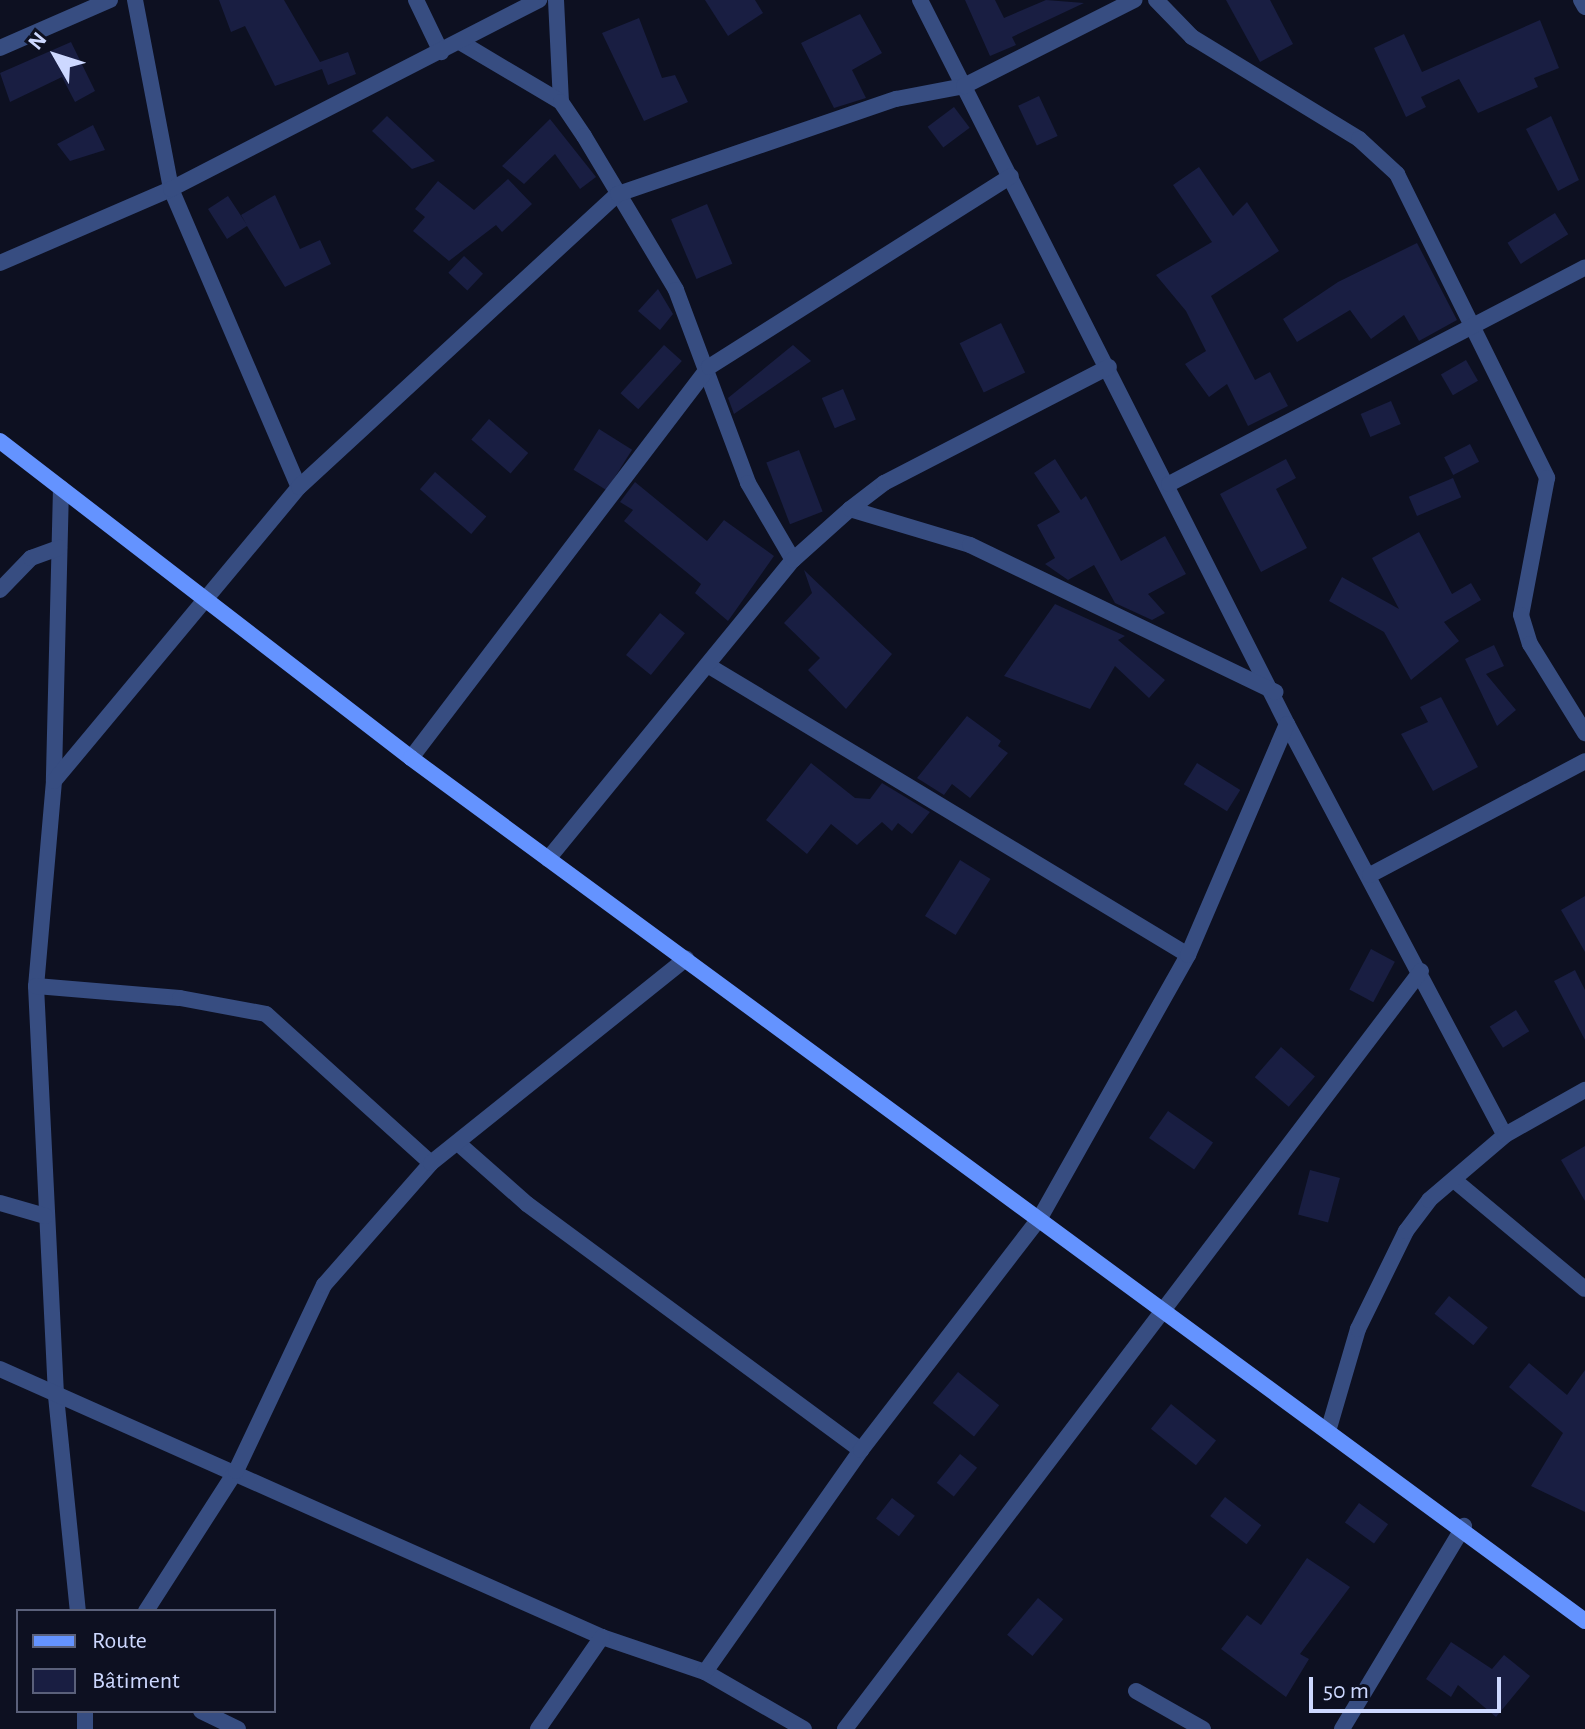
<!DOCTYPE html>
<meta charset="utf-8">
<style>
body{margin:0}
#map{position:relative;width:1585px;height:1729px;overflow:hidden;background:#0d1021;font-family:"Alegreya Sans",sans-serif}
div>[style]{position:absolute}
.building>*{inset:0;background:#191e42;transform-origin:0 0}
.street>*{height:16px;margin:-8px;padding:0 8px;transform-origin:8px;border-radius:8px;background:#374d81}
.secondary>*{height:16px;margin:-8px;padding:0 8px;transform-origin:8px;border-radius:8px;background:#6493ff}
span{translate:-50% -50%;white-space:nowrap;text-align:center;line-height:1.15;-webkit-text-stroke:6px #0d1021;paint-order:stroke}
.legend{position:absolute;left:16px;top:1609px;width:260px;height:104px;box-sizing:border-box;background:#0d1021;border:2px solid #5a607a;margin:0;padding:10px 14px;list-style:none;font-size:24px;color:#cdd8ff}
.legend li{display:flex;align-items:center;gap:16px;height:40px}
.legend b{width:40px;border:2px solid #5a607a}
.north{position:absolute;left:16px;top:16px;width:80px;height:80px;-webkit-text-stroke:6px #0d1021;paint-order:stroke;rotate:309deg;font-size:22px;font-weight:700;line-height:32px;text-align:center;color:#cdd8ff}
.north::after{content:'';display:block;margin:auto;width:28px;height:36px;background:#cdd8ff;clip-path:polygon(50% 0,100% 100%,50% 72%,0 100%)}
.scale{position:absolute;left:1309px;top:1677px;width:192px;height:36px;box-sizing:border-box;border:4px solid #cdd8ff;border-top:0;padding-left:10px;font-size:24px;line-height:28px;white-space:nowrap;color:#cdd8ff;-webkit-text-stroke:6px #0d1021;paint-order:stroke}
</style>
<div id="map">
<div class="building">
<div style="clip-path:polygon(219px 0,284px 0,320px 62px,348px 52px,356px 74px,328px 85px,322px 69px,275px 86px,245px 26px,231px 32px)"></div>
<div style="clip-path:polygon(705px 0,755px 0,763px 13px,728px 36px)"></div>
<div style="clip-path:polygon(965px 0,995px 0,1004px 18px,1046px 0,1084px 3px,1012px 37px,1016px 45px,990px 56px)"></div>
<div style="clip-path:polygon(1226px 0,1270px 0,1293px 44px,1260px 62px)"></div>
<div style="clip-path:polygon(860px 14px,882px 53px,852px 70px,866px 98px,834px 108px,801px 43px)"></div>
<div style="clip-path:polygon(639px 18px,662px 78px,675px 75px,688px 102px,644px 121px,602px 33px)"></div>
<div style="clip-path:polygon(1540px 20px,1559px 68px,1534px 78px,1538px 87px,1478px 113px,1459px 79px,1421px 97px,1426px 107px,1406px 117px,1374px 48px,1404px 34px,1422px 72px)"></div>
<div style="clip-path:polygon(71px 42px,95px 91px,75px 102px,62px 77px,10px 102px,0 73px)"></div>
<div style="left:1039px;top:96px;width:44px;height:23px;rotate:65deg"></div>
<div style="left:954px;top:107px;width:26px;height:33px;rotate:53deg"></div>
<div style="clip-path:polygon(387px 116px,435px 161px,412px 169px,372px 131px)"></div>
<div style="clip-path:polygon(1551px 116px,1579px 180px,1558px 191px,1526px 129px)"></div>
<div style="clip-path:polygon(550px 119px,596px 177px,580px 189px,555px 154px,524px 184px,502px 166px)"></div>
<div style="clip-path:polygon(93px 125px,105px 150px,70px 161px,57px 144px)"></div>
<div style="clip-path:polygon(1199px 167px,1233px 216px,1247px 202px,1279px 251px,1211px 296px,1255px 380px,1270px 372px,1288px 406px,1248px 426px,1227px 384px,1209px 397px,1185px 364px,1206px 351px,1186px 311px,1156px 275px,1212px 242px,1173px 185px)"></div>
<div style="clip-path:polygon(508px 179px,532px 204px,502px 232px,496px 225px,449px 261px,413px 231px,425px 217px,415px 209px,438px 181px,474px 210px)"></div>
<div style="clip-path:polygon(275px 195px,300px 249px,320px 240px,331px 264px,285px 287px,247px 226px,227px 239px,208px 209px,228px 196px,247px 225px,241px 215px)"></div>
<div style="left:707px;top:204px;width:65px;height:39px;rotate:67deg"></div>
<div style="left:1555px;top:213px;width:25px;height:56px;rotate:58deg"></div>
<div style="clip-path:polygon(1417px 243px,1457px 320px,1419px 341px,1404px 315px,1371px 339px,1350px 310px,1297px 342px,1283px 319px,1338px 282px)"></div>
<div style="left:464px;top:256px;width:26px;height:23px;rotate:43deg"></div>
<div style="clip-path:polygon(658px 289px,673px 314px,660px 330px,638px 311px)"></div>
<div style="left:1001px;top:323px;width:55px;height:46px;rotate:64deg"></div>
<div style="left:664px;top:345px;width:24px;height:65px;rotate:42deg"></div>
<div style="clip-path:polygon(793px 345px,811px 361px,734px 414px,728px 398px)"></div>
<div style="left:1466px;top:360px;width:24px;height:29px;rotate:60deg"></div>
<div style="left:843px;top:389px;width:33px;height:23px;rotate:67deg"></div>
<div style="left:1391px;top:401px;width:25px;height:33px;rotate:67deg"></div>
<div style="left:489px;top:419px;width:52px;height:27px;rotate:41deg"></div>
<div style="left:599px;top:429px;width:39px;height:48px;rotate:32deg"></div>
<div style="left:1470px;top:444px;width:20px;height:29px;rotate:63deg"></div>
<div style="left:799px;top:450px;width:66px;height:35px;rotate:69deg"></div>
<div style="clip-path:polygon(1055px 459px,1081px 500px,1086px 496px,1121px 561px,1165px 536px,1186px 574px,1148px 594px,1165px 613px,1152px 620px,1115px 603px,1094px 565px,1068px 580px,1045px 564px,1055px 558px,1037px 525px,1060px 512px,1034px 473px)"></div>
<div style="clip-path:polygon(1286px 459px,1296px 478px,1276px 489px,1307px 548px,1261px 572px,1220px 494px)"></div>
<div style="left:435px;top:472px;width:68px;height:23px;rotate:41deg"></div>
<div style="left:1453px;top:478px;width:21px;height:48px;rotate:67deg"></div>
<div style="clip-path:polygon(635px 482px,707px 541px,724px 520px,774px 556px,728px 621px,695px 593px,701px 584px,624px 521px,633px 510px,620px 502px)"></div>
<div style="clip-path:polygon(1419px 532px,1452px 594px,1471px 583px,1481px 600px,1444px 622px,1459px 641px,1411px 680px,1384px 632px,1329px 601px,1342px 577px,1399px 609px,1372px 558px)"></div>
<div style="clip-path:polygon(804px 570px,892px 654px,846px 709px,808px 670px,820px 658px,784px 623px,812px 593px)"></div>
<div style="clip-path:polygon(1055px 604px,1125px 636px,1118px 640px,1165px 680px,1149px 698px,1115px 666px,1090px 709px,1004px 676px)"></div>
<div style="left:660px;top:613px;width:32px;height:54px;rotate:39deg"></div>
<div style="clip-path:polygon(1494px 645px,1504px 666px,1486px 674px,1516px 710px,1497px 726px,1465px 659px)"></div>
<div style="clip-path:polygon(1441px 697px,1478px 767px,1433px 791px,1401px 734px,1428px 722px,1420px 707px)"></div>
<div style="clip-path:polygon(967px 716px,1001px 741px,998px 746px,1008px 753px,970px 798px,952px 784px,944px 795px,917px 778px)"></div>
<div style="clip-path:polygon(811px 763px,855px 798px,870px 799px,882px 783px,930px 812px,912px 834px,898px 823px,892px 831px,882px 822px,857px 845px,831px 824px,807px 854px,766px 820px)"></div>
<div style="left:1197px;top:763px;width:51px;height:25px;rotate:32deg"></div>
<div style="left:960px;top:860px;width:36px;height:66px;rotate:32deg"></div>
<div style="clip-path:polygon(1585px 896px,1585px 952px,1561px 910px)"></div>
<div style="left:1371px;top:949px;width:27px;height:46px;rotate:28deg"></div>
<div style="clip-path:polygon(1575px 970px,1585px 990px,1585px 1040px,1554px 981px)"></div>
<div style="left:1516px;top:1010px;width:25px;height:31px;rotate:58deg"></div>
<div style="left:1281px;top:1047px;width:45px;height:40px;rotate:41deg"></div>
<div style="left:1168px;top:1111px;width:55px;height:33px;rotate:35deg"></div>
<div style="clip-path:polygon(1585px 1146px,1585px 1201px,1561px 1160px)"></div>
<div style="left:1310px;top:1170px;width:31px;height:46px;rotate:15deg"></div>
<div style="left:1449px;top:1296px;width:50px;height:23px;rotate:39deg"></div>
<div style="clip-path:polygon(1529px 1363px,1567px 1395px,1585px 1370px,1585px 1512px,1531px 1486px,1563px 1433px,1509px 1387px)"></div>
<div style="left:958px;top:1372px;width:53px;height:40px;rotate:39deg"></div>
<div style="left:1171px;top:1404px;width:58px;height:32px;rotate:39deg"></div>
<div style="left:960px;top:1454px;width:22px;height:37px;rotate:39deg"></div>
<div style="left:1225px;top:1497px;width:46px;height:24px;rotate:38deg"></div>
<div style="left:892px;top:1498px;width:29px;height:26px;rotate:38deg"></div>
<div style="left:1359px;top:1503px;width:36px;height:24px;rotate:36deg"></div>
<div style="clip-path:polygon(1307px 1558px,1350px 1587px,1300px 1654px,1309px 1659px,1286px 1697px,1221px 1649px,1247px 1615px,1261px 1625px)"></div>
<div style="left:1038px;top:1598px;width:33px;height:48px;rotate:40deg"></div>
<div style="clip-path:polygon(1451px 1642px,1492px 1669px,1504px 1655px,1530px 1676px,1496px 1717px,1458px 1685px,1451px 1697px,1426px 1679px)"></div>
</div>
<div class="street">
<div style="left:135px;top:0;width:192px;rotate:79.2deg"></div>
<div style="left:171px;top:189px;width:324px;rotate:66.8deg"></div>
<div style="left:416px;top:0;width:58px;rotate:64.3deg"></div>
<div style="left:556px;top:0;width:102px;rotate:87.2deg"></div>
<div style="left:920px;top:0;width:812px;rotate:63.12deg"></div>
<div style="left:1287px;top:724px;width:465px;rotate:62.1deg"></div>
<div style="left:1156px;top:0;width:52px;rotate:45.8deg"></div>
<div style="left:1192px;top:37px;width:196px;rotate:31.4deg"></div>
<div style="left:1359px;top:139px;width:52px;rotate:42.6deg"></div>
<div style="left:1397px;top:174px;width:339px;rotate:63.7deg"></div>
<div style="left:1547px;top:478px;width:139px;rotate:100.7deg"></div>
<div style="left:1521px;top:615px;width:30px;rotate:73deg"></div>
<div style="left:1530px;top:644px;width:105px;rotate:58.3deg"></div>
<div style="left:1581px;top:0;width:8px;rotate:60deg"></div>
<div style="left:460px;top:42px;width:117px;rotate:30.7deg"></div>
<div style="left:561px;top:102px;width:41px;rotate:55.9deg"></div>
<div style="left:584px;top:136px;width:179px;rotate:59.1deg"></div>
<div style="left:676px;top:290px;width:206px;rotate:69.5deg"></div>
<div style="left:748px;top:483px;width:89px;rotate:59.7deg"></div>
<div style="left:0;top:48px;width:120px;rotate:-23.6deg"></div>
<div style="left:0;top:263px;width:186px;rotate:-23.4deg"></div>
<div style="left:171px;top:189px;width:414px;rotate:-27.2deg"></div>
<div style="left:1169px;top:484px;width:469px;rotate:-27.5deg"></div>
<div style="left:61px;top:488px;width:293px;rotate:91.4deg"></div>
<div style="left:54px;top:781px;width:206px;rotate:95deg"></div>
<div style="left:36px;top:986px;width:410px;rotate:87.2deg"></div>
<div style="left:56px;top:1396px;width:216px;rotate:84.2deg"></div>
<div style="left:850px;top:509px;width:125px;rotate:16.7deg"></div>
<div style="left:970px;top:545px;width:339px;rotate:25.7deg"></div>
<div style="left:0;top:590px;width:45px;rotate:-45.9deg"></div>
<div style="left:31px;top:558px;width:30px;rotate:-20deg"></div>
<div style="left:709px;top:666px;width:559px;rotate:31.1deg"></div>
<div style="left:411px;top:758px;width:492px;rotate:-52.7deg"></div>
<div style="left:709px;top:367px;width:357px;rotate:-32.3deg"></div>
<div style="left:54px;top:781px;width:383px;rotate:-50.2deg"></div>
<div style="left:299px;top:487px;width:433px;rotate:-42.6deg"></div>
<div style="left:618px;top:194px;width:294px;rotate:-18.9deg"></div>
<div style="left:896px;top:99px;width:69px;rotate:-10.8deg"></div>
<div style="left:964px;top:86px;width:191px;rotate:-26.8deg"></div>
<div style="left:548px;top:859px;width:387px;rotate:-50.7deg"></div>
<div style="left:793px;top:560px;width:76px;rotate:-41.8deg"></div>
<div style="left:850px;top:509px;width:43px;rotate:-37.4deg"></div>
<div style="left:884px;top:483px;width:253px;rotate:-27.3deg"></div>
<div style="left:1370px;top:875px;width:243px;rotate:-27.9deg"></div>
<div style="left:36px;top:986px;width:144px;rotate:4.8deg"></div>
<div style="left:180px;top:998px;width:87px;rotate:10.5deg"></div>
<div style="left:266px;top:1014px;width:222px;rotate:42.1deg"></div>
<div style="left:459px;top:1144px;width:91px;rotate:41.4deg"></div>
<div style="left:527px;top:1204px;width:415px;rotate:36.4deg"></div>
<div style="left:1454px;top:1180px;width:170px;rotate:39.8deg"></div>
<div style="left:0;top:1203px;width:47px;rotate:16.1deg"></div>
<div style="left:0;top:1369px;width:659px;rotate:24deg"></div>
<div style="left:602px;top:1637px;width:109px;rotate:18.8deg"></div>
<div style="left:705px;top:1672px;width:114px;rotate:29.9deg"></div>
<div style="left:1329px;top:1428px;width:103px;rotate:-73.7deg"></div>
<div style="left:1358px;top:1329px;width:109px;rotate:-63.9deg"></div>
<div style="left:1406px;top:1231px;width:39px;rotate:-53deg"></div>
<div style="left:1429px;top:1200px;width:100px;rotate:-40.5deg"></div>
<div style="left:1505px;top:1135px;width:92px;rotate:-29.4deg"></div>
<div style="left:146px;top:1611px;width:166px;rotate:-57.3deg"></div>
<div style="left:236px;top:1471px;width:206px;rotate:-64.7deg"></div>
<div style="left:324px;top:1285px;width:162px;rotate:-48.7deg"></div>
<div style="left:431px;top:1163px;width:327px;rotate:-38.7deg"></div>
<div style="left:705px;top:1672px;width:271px;rotate:-54.9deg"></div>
<div style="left:861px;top:1450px;width:295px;rotate:-52.4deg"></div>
<div style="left:1041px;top:1216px;width:300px;rotate:-60.6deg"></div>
<div style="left:1188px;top:955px;width:251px;rotate:-66.8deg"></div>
<div style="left:1136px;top:1691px;width:77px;rotate:29.6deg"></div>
<div style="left:85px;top:1711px;width:18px;rotate:90deg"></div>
<div style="left:201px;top:1711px;width:41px;rotate:25.9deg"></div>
<div style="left:538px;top:1729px;width:112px;rotate:-55.2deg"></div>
<div style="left:845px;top:1729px;width:952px;rotate:-52.77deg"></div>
<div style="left:1342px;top:1729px;width:237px;rotate:-59deg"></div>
</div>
<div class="secondary">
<div style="left:0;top:441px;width:519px;rotate:37.64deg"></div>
<div style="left:411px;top:758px;width:1457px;rotate:36.32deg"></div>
</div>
<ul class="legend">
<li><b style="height:10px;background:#6493ff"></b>Route</li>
<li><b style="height:22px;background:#191e42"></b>Bâtiment</li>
</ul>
<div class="north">N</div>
<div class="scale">50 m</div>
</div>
